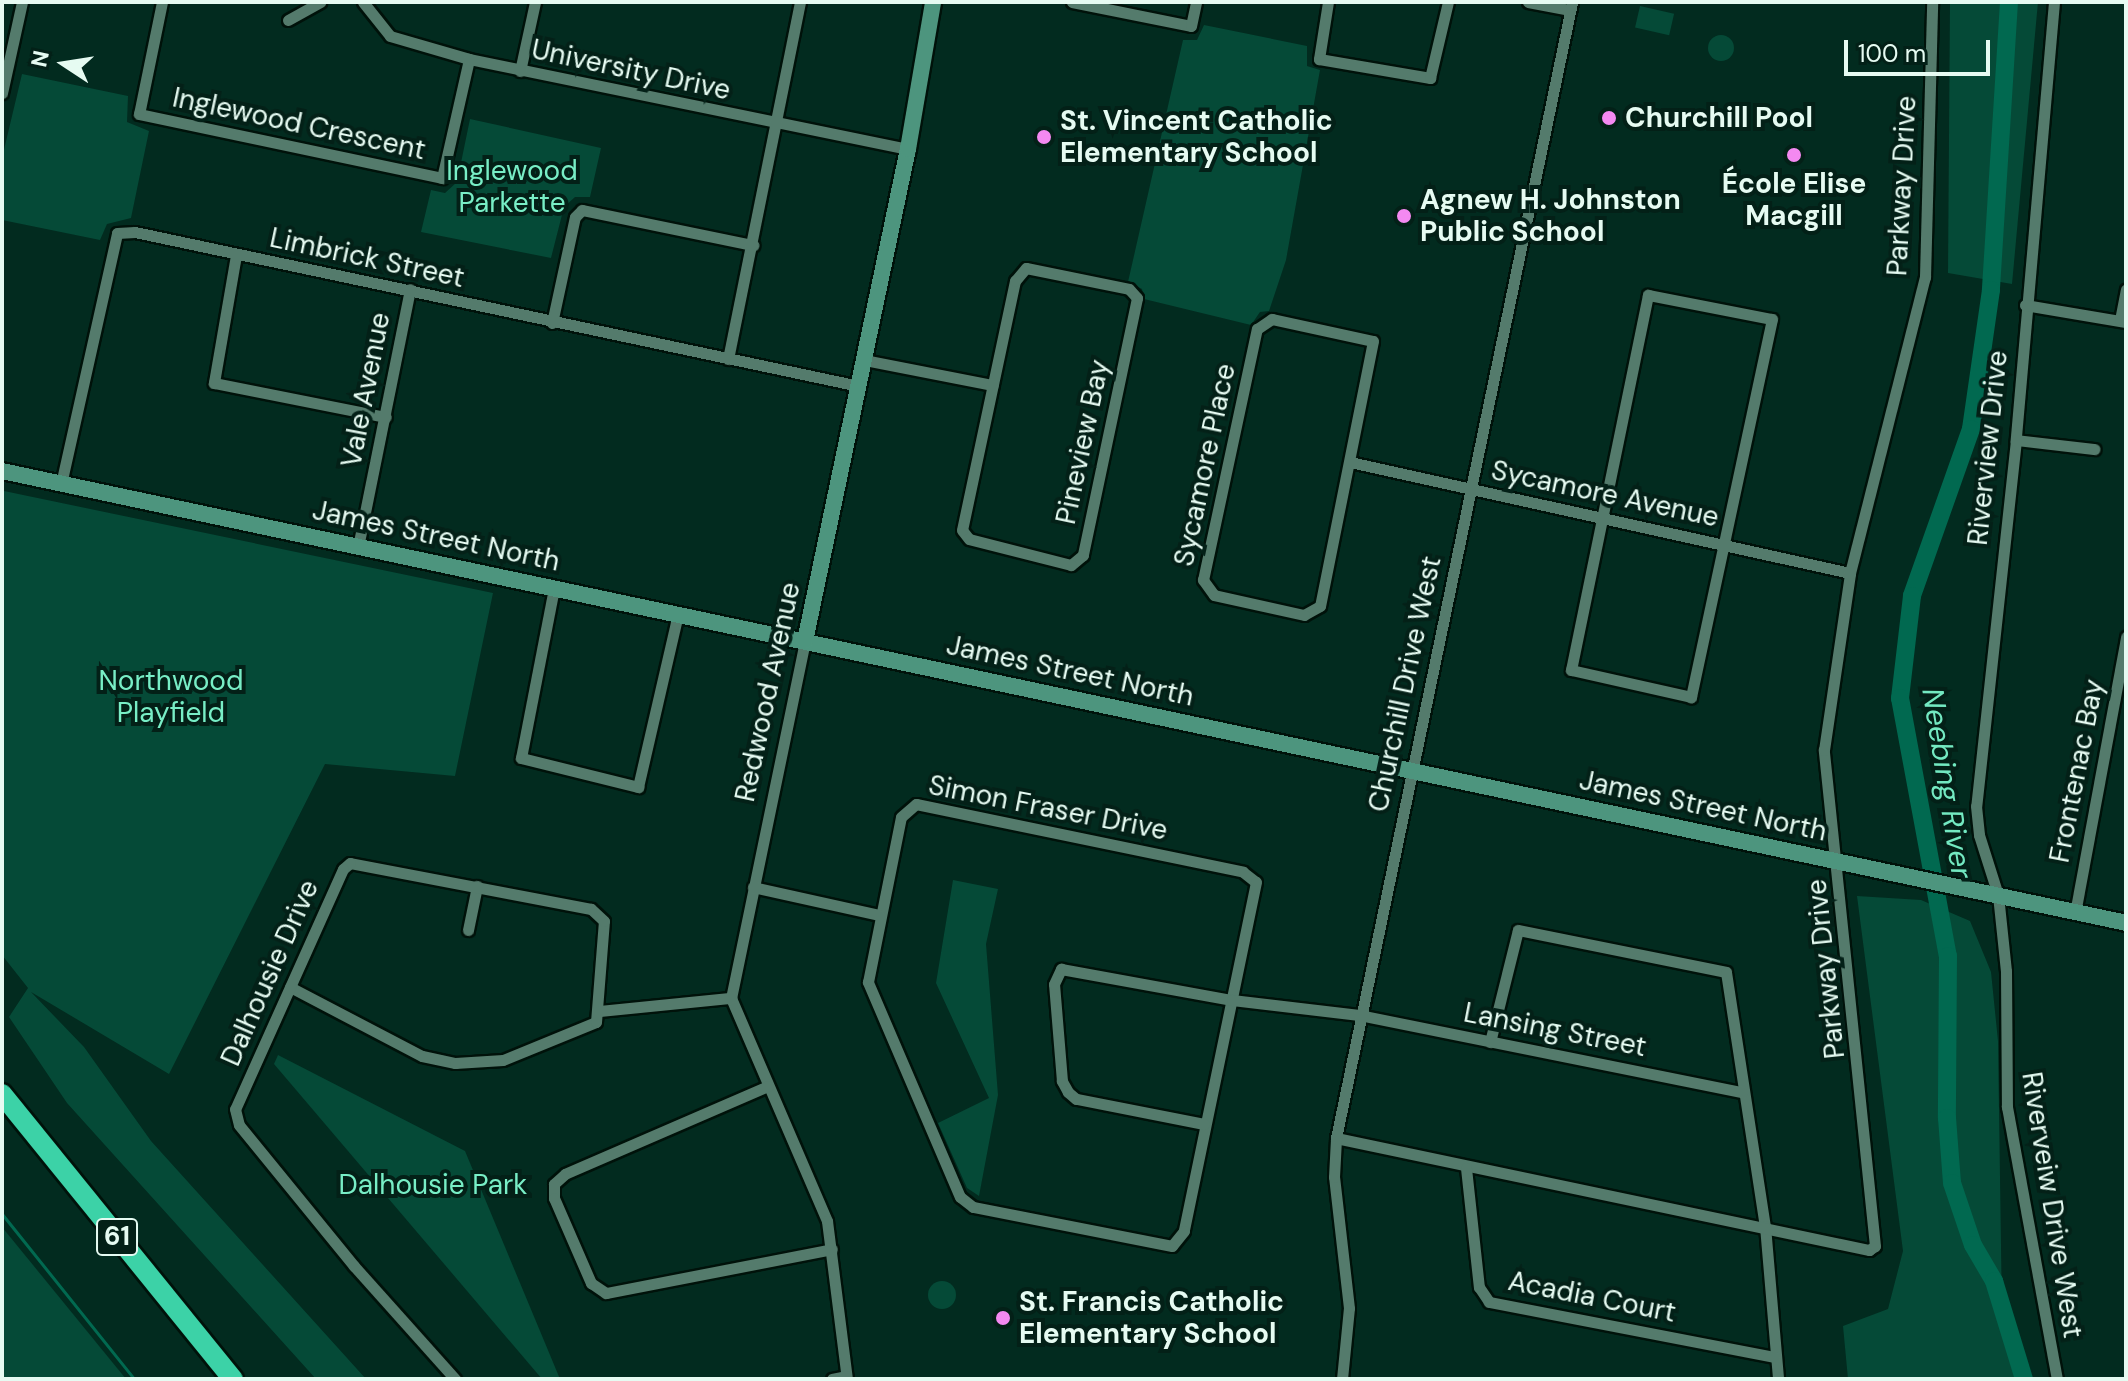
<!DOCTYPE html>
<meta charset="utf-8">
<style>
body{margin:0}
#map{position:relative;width:2128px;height:1381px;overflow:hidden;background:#022b1f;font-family:"DM Sans",sans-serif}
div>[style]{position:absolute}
.green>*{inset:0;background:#054a37;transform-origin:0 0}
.round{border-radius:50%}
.stream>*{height:3px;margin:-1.5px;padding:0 1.5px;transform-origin:1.5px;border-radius:1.5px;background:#016950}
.river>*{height:18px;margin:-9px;padding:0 9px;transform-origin:9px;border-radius:9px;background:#016950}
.roads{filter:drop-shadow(2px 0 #00120a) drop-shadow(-2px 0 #00120a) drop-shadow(0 2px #00120a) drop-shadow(0 -2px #00120a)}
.street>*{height:11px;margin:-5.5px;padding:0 5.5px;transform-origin:5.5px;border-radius:5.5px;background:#547b6c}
.secondary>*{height:16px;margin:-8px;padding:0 8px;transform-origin:8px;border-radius:8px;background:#4d957e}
.highway>*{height:20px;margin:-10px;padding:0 10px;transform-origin:10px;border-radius:10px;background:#3cd2a7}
.dots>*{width:22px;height:22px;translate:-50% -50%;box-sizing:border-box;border:4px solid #032017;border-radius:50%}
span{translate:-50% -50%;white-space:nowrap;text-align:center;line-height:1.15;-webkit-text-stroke:8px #032017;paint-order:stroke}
.shield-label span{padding:2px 6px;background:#032017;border:2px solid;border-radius:6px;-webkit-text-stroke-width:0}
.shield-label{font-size:26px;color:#e6fbf2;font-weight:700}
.street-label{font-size:28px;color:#e6fbf2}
.poi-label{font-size:28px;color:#e6fbf2;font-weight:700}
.left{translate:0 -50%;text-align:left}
.park-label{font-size:28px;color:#78eec6}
.water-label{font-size:30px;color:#73e9c1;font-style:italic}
.frame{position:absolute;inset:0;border:4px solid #e6fbf2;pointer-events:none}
.north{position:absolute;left:24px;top:24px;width:80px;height:80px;-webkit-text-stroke:6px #032017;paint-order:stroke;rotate:282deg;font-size:22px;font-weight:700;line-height:32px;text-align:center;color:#e6fbf2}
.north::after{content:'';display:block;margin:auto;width:28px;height:36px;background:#e6fbf2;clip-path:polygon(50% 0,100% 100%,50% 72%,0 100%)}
.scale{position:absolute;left:1844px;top:40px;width:146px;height:36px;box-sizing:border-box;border:4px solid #e6fbf2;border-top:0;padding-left:10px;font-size:24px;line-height:28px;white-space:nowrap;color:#e6fbf2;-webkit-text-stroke:6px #032017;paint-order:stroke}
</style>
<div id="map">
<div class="green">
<div style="clip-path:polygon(1950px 2px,2038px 2px,2012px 284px,1948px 273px)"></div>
<div style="left:1640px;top:6px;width:35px;height:22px;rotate:13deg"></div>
<div style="clip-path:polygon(1204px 25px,1307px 46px,1307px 66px,1320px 70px,1286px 260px,1269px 311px,1260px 312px,1251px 325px,1144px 299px,1142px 289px,1128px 282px,1183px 40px,1197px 40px)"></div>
<div class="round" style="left:1708px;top:35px;width:26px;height:26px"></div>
<div style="clip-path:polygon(22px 74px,128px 96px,127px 122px,149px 131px,131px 218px,107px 224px,100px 240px,2px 220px,2px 158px)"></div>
<div style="clip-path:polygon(470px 119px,601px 148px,590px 197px,575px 197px,564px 207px,551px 258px,421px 232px,431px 190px,445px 193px,457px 182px)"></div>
<div style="clip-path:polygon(4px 491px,493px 593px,455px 776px,325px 764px,169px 1074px,31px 992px,84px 1047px,151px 1141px,366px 1379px,316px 1379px,67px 1103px,9px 1017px,28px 988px,2px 955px)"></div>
<div style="clip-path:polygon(953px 880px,998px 889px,986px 944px,998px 1095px,979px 1196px,967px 1188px,938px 1123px,989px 1098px,936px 983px)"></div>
<div style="clip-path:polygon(1857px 896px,1921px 900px,1970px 921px,1991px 972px,1998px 1041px,2002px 1313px,2015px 1379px,1848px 1379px,1843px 1326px,1888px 1309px,1903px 1251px)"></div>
<div style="clip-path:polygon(278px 1055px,465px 1151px,560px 1379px,542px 1379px,274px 1064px)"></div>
<div style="clip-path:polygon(2px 1227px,126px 1379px,2px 1379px)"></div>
<div class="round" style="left:928px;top:1281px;width:28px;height:28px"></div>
</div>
<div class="stream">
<div style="left:2px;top:1214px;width:211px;rotate:51.3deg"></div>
</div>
<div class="river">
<div style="left:2009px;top:2px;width:289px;rotate:93.6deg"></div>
<div style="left:1991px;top:290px;width:140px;rotate:98.2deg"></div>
<div style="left:1971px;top:429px;width:177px;rotate:109.5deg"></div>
<div style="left:1912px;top:596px;width:103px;rotate:96.7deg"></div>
<div style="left:1900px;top:698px;width:262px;rotate:79.5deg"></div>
<div style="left:1948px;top:956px;width:162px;rotate:90.4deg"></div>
<div style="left:1947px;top:1118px;width:65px;rotate:85.6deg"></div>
<div style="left:1952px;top:1183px;width:65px;rotate:71.3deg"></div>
<div style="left:1973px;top:1245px;width:42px;rotate:59.7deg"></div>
<div style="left:1994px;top:1281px;width:102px;rotate:73deg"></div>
</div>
<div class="roads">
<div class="street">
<div style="left:162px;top:2px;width:114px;rotate:101.6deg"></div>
<div style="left:139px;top:114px;width:310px;rotate:11.9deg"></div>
<div style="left:442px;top:178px;width:122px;rotate:-77.2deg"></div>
<div style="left:363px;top:2px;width:43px;rotate:51.5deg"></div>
<div style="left:390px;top:36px;width:82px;rotate:16.2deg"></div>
<div style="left:469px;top:59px;width:448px;rotate:11.6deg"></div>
<div style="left:1072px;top:2px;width:121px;rotate:11.4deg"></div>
<div style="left:1191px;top:26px;width:25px;rotate:-78deg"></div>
<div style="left:1328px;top:2px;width:58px;rotate:99deg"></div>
<div style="left:1319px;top:59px;width:113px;rotate:9.7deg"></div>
<div style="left:1430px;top:78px;width:78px;rotate:-76.7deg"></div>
<div style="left:1528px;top:2px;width:43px;rotate:10.8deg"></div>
<div style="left:2054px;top:2px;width:440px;rotate:95deg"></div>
<div style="left:2016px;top:440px;width:368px;rotate:96.2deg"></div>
<div style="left:1976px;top:806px;width:29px;rotate:84deg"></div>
<div style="left:1979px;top:835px;width:63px;rotate:72.4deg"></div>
<div style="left:1998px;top:895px;width:76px;rotate:84deg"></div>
<div style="left:2006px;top:971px;width:136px;rotate:89.6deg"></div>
<div style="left:2007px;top:1107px;width:277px;rotate:79.6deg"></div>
<div style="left:288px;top:20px;width:37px;rotate:-29deg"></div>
<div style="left:520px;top:71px;width:71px;rotate:-77.7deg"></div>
<div style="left:2px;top:93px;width:93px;rotate:-77.6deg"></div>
<div style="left:236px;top:255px;width:130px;rotate:99.8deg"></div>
<div style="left:214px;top:383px;width:175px;rotate:11.2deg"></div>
<div style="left:1026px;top:268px;width:105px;rotate:11.5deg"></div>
<div style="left:1129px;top:289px;width:12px;rotate:48deg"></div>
<div style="left:1137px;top:298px;width:263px;rotate:101.9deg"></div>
<div style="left:1083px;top:555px;width:16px;rotate:140deg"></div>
<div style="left:1071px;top:565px;width:105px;rotate:-165.7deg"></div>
<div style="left:969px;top:539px;width:11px;rotate:-128deg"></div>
<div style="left:962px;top:530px;width:255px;rotate:-78deg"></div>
<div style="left:1015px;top:281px;width:17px;rotate:-50deg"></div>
<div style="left:1648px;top:295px;width:126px;rotate:11deg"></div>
<div style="left:1772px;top:319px;width:387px;rotate:102.1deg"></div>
<div style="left:1691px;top:697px;width:123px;rotate:-167.3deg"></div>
<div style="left:1571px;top:670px;width:383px;rotate:-78.4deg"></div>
<div style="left:2025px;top:305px;width:102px;rotate:9.6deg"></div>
<div style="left:1272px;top:319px;width:103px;rotate:12.3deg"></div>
<div style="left:1373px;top:341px;width:270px;rotate:101.3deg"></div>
<div style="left:1320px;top:606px;width:18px;rotate:151deg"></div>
<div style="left:1304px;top:615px;width:92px;rotate:-167.5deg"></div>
<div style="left:1214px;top:595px;width:19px;rotate:-126deg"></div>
<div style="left:1203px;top:580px;width:257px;rotate:-77.9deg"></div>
<div style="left:1257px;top:329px;width:18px;rotate:-34deg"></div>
<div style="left:2120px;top:320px;width:31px;rotate:-79deg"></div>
<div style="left:552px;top:323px;width:108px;rotate:-77.8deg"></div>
<div style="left:575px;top:217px;width:10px;rotate:-45deg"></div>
<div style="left:582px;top:210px;width:175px;rotate:11.6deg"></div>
<div style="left:728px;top:359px;width:364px;rotate:-78.6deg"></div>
<div style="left:864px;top:360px;width:131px;rotate:11deg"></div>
<div style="left:2016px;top:440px;width:79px;rotate:6.6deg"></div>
<div style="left:1350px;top:462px;width:512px;rotate:12.52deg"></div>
<div style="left:61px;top:484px;width:257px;rotate:-77.4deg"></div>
<div style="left:117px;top:233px;width:18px;rotate:-3deg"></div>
<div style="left:135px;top:232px;width:740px;rotate:12.01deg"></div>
<div style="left:358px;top:547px;width:263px;rotate:-78.6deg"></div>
<div style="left:554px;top:588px;width:173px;rotate:101deg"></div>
<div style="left:521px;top:758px;width:121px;rotate:13.9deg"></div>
<div style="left:638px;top:787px;width:178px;rotate:-77deg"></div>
<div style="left:805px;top:641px;width:365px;rotate:101.7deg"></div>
<div style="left:731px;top:998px;width:243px;rotate:66.7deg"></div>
<div style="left:827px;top:1221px;width:159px;rotate:82.8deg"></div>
<div style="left:916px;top:804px;width:334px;rotate:11.7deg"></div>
<div style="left:1243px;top:872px;width:16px;rotate:38deg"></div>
<div style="left:1256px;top:882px;width:356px;rotate:101.7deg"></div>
<div style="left:1184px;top:1231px;width:19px;rotate:129deg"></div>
<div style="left:1172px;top:1246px;width:203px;rotate:-168.9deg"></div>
<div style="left:973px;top:1207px;width:16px;rotate:-142deg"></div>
<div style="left:960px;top:1197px;width:234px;rotate:-113.2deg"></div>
<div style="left:868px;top:982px;width:168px;rotate:-78.7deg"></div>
<div style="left:901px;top:817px;width:20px;rotate:-41deg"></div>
<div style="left:753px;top:887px;width:129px;rotate:12.5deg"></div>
<div style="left:2075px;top:913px;width:281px;rotate:-79.5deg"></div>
<div style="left:468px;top:930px;width:45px;rotate:-78.4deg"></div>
<div style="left:290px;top:987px;width:149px;rotate:27.6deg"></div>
<div style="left:422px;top:1056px;width:34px;rotate:12deg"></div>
<div style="left:455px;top:1063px;width:48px;rotate:-3.6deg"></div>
<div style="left:503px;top:1060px;width:100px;rotate:-22.2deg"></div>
<div style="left:596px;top:1022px;width:101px;rotate:-85.5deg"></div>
<div style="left:604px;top:921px;width:18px;rotate:-137deg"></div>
<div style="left:591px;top:909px;width:245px;rotate:-169.2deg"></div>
<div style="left:350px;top:863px;width:9px;rotate:139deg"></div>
<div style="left:343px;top:869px;width:263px;rotate:114.2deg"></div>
<div style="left:235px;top:1109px;width:16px;rotate:76deg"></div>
<div style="left:239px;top:1125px;width:182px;rotate:50.8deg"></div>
<div style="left:354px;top:1266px;width:152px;rotate:48.2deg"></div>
<div style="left:600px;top:1011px;width:132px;rotate:-5.7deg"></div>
<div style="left:1490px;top:1042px;width:115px;rotate:-76deg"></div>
<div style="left:1518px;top:930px;width:212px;rotate:11.4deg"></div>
<div style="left:1726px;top:972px;width:257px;rotate:81.3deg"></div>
<div style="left:1765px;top:1226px;width:154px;rotate:85.1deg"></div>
<div style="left:768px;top:1086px;width:221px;rotate:156.6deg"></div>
<div style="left:565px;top:1174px;width:15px;rotate:138deg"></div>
<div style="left:554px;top:1184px;width:14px;rotate:90deg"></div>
<div style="left:554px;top:1198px;width:93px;rotate:66.5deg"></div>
<div style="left:591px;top:1283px;width:18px;rotate:34deg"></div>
<div style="left:606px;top:1293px;width:230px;rotate:-11deg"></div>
<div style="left:1204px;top:1124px;width:130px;rotate:-168.9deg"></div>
<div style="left:1076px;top:1099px;width:11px;rotate:-139deg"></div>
<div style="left:1068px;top:1092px;width:13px;rotate:-119deg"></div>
<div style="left:1062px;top:1081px;width:97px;rotate:-94.7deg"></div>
<div style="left:1054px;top:984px;width:17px;rotate:-65deg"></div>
<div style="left:1061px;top:969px;width:174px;rotate:10.3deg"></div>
<div style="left:1232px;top:1000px;width:128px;rotate:6.7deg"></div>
<div style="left:1359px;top:1015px;width:391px;rotate:11.4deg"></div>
<div style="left:1336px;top:1138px;width:545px;rotate:11.87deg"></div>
<div style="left:1869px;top:1250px;width:7px;rotate:-34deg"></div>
<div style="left:1875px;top:1246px;width:499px;rotate:-95.9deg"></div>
<div style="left:1824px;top:750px;width:179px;rotate:-81.6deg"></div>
<div style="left:1850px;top:573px;width:305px;rotate:-75.8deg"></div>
<div style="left:1925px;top:277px;width:275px;rotate:-88.5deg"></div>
<div style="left:1466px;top:1168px;width:120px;rotate:83.8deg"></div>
<div style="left:1479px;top:1287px;width:18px;rotate:56deg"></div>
<div style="left:1489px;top:1302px;width:291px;rotate:10.9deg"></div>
<div style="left:832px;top:1379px;width:14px;rotate:-12deg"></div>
<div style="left:1342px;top:1379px;width:71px;rotate:-84.4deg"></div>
<div style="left:1349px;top:1308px;width:132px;rotate:-96.5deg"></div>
<div style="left:1334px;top:1177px;width:39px;rotate:-87deg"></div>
<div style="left:1336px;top:1138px;width:1160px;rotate:-78.26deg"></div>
</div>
<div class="secondary">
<div style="left:2px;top:471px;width:2172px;rotate:12.01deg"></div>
<div style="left:805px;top:641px;width:503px;rotate:-78.18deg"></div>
<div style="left:908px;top:149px;width:149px;rotate:-80.3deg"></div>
</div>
<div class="highway">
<div style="left:2px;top:1094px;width:367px;rotate:51deg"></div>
</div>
</div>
<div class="dots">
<div style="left:1609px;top:118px;background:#f489f1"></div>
<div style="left:1044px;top:137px;background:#f489f1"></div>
<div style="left:1794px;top:155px;background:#f489f1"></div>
<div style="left:1404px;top:216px;background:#f489f1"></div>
<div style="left:1003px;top:1318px;background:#f489f1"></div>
</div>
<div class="shield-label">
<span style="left:117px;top:1237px">61</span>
</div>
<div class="street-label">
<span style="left:631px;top:70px;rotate:12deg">University Drive</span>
<span style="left:299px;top:124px;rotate:12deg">Inglewood Crescent</span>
<span style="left:1902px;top:186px;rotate:-87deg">Parkway Drive</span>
<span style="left:367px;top:258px;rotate:12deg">Limbrick Street</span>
<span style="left:366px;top:390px;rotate:-79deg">Vale Avenue</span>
<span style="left:1083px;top:442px;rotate:-78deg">Pineview Bay</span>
<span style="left:1988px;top:448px;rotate:-84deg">Riverview Drive</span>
<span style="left:1205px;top:465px;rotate:-78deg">Sycamore Place</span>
<span style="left:1605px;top:494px;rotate:12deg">Sycamore Avenue</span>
<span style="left:436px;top:536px;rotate:12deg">James Street North</span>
<span style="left:1070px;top:671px;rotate:12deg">James Street North</span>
<span style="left:1405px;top:684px;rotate:-78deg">Churchill Drive West</span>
<span style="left:768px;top:692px;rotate:-78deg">Redwood Avenue</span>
<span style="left:2077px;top:771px;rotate:-79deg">Frontenac Bay</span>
<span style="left:1703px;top:806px;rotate:12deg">James Street North</span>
<span style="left:1048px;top:808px;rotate:11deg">Simon Fraser Drive</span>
<span style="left:1826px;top:969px;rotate:-96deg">Parkway Drive</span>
<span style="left:270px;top:973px;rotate:-66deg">Dalhousie Drive</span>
<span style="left:1555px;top:1030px;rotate:11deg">Lansing Street</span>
<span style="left:2052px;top:1205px;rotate:81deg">Riverveiw Drive West</span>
<span style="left:1592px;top:1297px;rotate:11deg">Acadia Court</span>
</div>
<div class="poi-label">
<span class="left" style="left:1625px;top:118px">Churchill Pool</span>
<span class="left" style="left:1060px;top:137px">St. Vincent Catholic<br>Elementary School</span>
<span style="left:1794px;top:200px">École Elise<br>Macgill</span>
<span class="left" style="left:1420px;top:216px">Agnew H. Johnston<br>Public School</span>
<span class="left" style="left:1019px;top:1318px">St. Francis Catholic<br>Elementary School</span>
</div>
<div class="park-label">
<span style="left:512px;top:187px">Inglewood<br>Parkette</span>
<span style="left:171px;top:697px">Northwood<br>Playfield</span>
<span style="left:433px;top:1185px">Dalhousie Park</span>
</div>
<div class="water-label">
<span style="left:1947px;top:783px;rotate:81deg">Neebing River</span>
</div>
<div class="frame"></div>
<div class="north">N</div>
<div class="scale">100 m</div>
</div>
